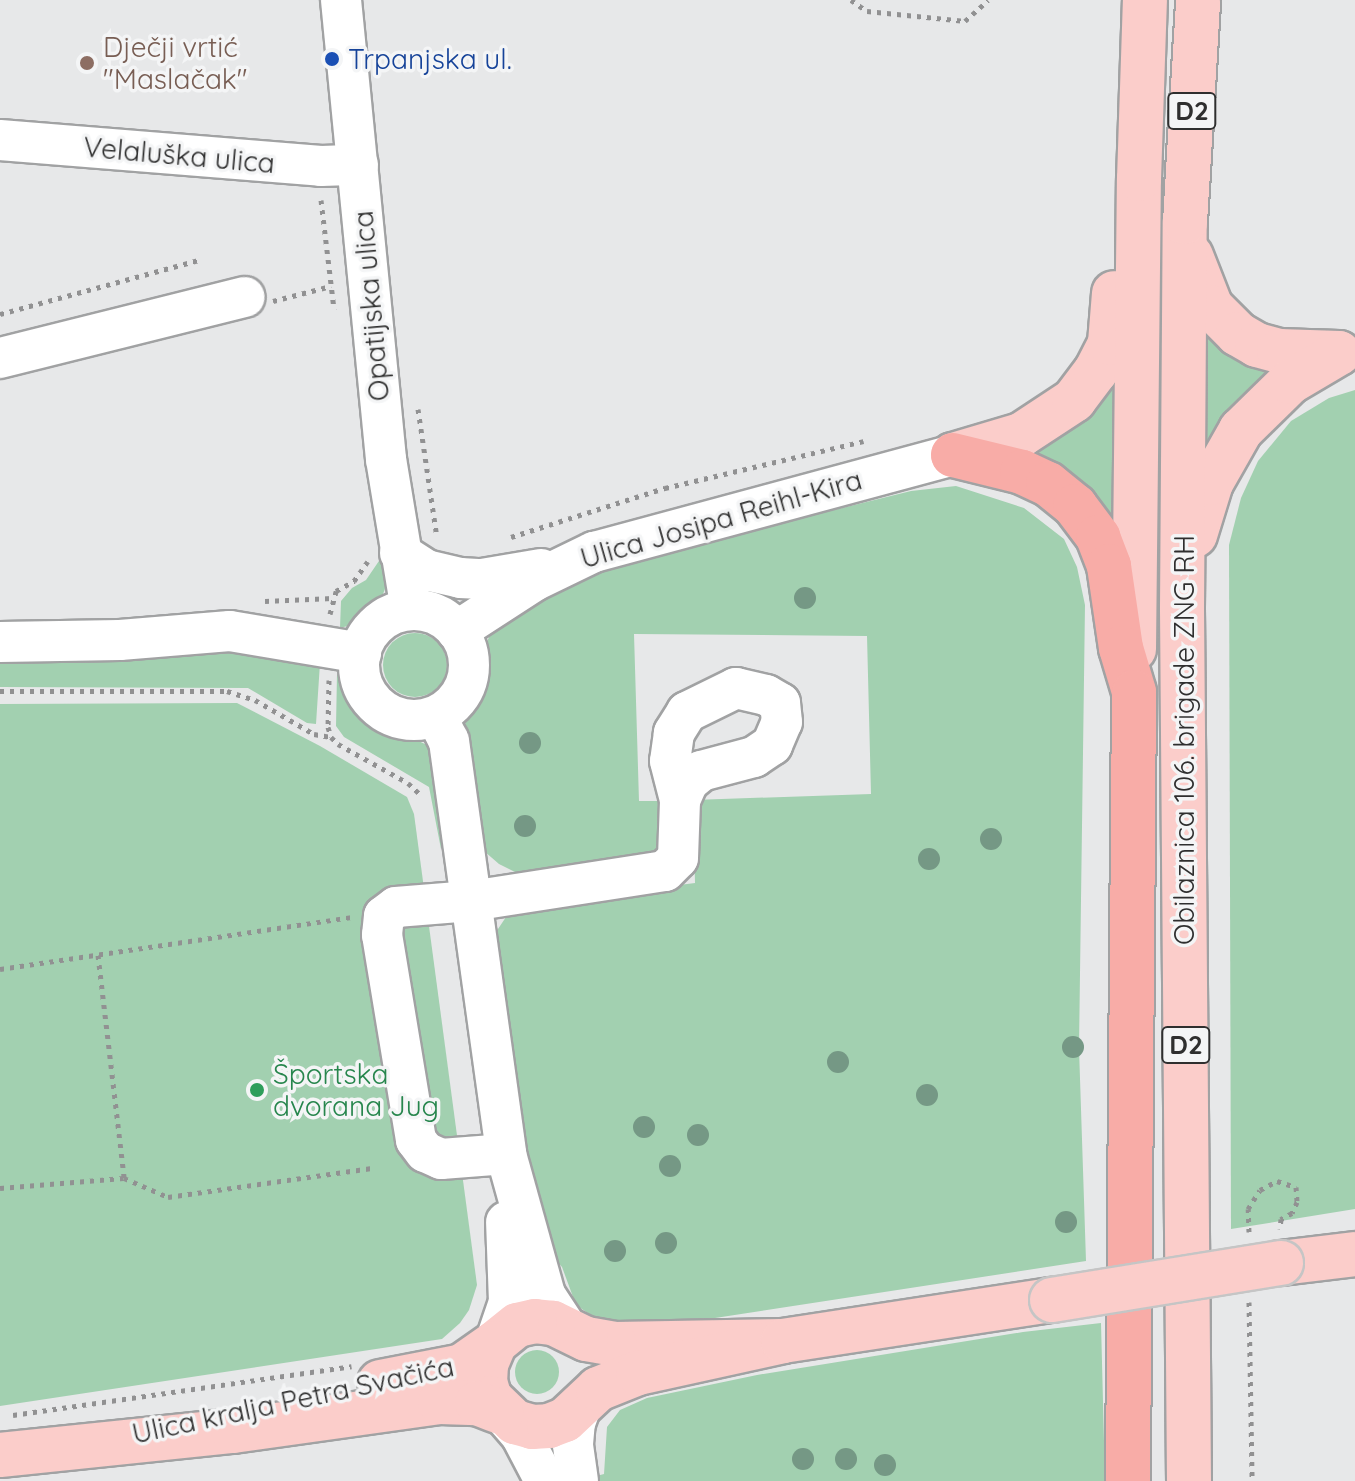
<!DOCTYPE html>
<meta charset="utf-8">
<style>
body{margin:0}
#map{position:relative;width:1355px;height:1481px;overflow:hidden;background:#e7e8e9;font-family:Quicksand,sans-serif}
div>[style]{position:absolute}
.green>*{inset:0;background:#a2d0b0}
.round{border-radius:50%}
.path>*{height:5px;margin-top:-2.5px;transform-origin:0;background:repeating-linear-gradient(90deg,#919192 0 4px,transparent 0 10px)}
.roads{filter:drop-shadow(2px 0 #a1a2a3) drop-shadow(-2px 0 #a1a2a3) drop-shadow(0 2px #a1a2a3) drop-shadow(0 -2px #a1a2a3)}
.minor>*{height:40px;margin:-20px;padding:0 20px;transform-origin:20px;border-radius:20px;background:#fff}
.minor>.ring{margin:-20px;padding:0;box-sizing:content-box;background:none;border:40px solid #fff;border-radius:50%}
.major>*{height:44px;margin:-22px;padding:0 22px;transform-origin:22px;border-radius:22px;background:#fbcdca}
.highway>*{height:44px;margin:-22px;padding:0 22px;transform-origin:22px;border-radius:22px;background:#f8aca7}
.bridges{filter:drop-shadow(2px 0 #c5c5c5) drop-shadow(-2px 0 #c5c5c5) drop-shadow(0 2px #c5c5c5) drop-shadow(0 -2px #c5c5c5)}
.major-bridge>*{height:44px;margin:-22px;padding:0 22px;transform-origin:22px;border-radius:22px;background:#fbcdca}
.trees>*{width:22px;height:22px;margin:-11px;border-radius:50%;background:#759885}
.dots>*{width:22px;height:22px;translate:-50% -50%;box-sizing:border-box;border:4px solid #f4f5f6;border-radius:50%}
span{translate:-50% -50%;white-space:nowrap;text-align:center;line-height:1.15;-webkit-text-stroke:7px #f4f5f6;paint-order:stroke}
.shield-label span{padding:2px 6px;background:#f4f5f6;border:2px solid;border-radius:6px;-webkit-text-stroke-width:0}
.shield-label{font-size:26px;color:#2f2f2f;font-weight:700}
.education-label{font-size:28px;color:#785e54}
.left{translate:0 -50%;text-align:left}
.transit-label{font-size:28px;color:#164399}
.street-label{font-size:28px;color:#2f2f2f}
.leisure-label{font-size:28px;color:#27864d}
</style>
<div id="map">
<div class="green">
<div style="clip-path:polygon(1197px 305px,1297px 363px,1204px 473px)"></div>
<div style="clip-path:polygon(1114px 360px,1118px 554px,1021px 458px)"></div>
<div style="clip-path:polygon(1355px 390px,1355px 1209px,1231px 1229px,1229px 545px,1241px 498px,1258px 461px,1291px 421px,1329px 398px)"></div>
<div style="clip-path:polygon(956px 486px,1024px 508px,1064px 539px,1077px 567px,1085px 605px,1079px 1048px,1086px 1261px,689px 1322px,633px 1325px,598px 1320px,576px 1305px,562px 1267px,555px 1259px,544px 1261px,499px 994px,494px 948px,498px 929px,508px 914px,522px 905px,695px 883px,693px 800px,871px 794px,867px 636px,634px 634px,639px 801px,670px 801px,662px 853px,521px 875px,499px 864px,484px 851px,466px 742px,465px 724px,486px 666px,485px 646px,490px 635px,518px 609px,599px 568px,911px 491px)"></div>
<div style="clip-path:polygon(385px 557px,385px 589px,381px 599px,363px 622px,340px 628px,341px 601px,352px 588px,366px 580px,381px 558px)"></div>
<div class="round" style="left:383px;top:633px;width:64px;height:64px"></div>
<div style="clip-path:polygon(214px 650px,264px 650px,320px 663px,316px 724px,307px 723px,248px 688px,0 687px,0 658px)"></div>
<div style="clip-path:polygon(337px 674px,370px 718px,427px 745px,435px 762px,444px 843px,441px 849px,429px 787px,344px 737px,336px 726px)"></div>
<div style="clip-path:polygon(237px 703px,320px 746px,407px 797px,414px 814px,477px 1285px,469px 1310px,460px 1323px,442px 1339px,0 1406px,0 704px)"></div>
<div style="clip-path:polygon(1101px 1323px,1105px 1481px,590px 1481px,589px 1478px,604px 1474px,607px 1427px,620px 1410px,647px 1398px,757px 1375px,1023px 1332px)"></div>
<div class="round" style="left:515px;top:1350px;width:44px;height:44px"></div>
</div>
<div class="path">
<div style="left:851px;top:0;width:19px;rotate:35deg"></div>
<div style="left:867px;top:11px;width:99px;rotate:5.8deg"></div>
<div style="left:965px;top:21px;width:31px;rotate:-42deg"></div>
<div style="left:321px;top:200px;width:110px;rotate:83.2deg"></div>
<div style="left:273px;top:301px;width:60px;rotate:-14.5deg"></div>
<div style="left:0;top:314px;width:206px;rotate:-15.2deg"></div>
<div style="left:418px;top:409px;width:129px;rotate:81.6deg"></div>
<div style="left:511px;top:537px;width:162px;rotate:-17.7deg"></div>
<div style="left:665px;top:488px;width:204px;rotate:-13.3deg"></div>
<div style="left:265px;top:601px;width:68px;rotate:-2.5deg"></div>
<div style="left:330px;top:614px;width:24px;rotate:-75deg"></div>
<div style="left:336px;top:591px;width:21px;rotate:-29deg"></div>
<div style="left:354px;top:581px;width:24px;rotate:-55deg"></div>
<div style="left:329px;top:680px;width:47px;rotate:91.2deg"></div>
<div style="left:328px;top:727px;width:10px;rotate:73deg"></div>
<div style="left:331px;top:737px;width:10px;rotate:45deg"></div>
<div style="left:338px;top:744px;width:80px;rotate:29.1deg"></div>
<div style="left:408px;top:783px;width:18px;rotate:43deg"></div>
<div style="left:0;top:691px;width:227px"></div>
<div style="left:227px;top:691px;width:29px;rotate:18deg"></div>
<div style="left:255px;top:700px;width:68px;rotate:30deg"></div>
<div style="left:314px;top:734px;width:17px;rotate:10deg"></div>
<div style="left:98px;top:955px;width:225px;rotate:83.3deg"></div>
<div style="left:124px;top:1178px;width:48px;rotate:23.4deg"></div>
<div style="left:168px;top:1197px;width:206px;rotate:-8.1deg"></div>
<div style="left:0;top:969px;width:355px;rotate:-8.4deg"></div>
<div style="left:0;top:1188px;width:124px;rotate:-4.6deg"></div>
<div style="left:1249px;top:1232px;width:23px;rotate:-92deg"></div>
<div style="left:1248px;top:1209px;width:22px;rotate:-58deg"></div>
<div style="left:1260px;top:1190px;width:19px;rotate:-28deg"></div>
<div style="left:1277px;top:1181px;width:20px;rotate:18deg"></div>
<div style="left:1296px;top:1187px;width:15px;rotate:86deg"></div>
<div style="left:1297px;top:1202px;width:12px;rotate:114deg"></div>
<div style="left:1292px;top:1213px;width:13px;rotate:151deg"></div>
<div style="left:1281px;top:1219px;width:10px;rotate:96deg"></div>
<div style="left:1249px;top:1302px;width:179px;rotate:89deg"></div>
<div style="left:13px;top:1415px;width:342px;rotate:-8.2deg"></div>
</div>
<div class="roads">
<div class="minor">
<div style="left:341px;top:0;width:461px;rotate:84.4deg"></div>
<div style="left:386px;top:459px;width:153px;rotate:80.6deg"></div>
<div style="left:0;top:140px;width:322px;rotate:4.6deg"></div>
<div style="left:321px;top:166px;width:37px;rotate:-2deg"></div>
<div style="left:0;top:358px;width:252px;rotate:-14deg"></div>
<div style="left:400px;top:553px;width:31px;rotate:33deg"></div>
<div style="left:426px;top:570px;width:35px;rotate:13deg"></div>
<div style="left:460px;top:578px;width:22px;rotate:3deg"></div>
<div style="left:482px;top:579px;width:60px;rotate:-9.6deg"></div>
<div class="ring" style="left:359px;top:610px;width:70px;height:70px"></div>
<div style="left:457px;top:631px;width:92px;rotate:-33deg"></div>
<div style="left:534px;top:581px;width:67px;rotate:-25.8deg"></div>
<div style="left:594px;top:552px;width:372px;rotate:-15.1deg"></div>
<div style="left:0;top:642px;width:120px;rotate:-1deg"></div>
<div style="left:120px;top:640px;width:110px;rotate:-4.7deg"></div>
<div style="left:230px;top:631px;width:133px;rotate:9.5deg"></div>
<div style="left:436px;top:716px;width:28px;rotate:63deg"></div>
<div style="left:449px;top:741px;width:417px;rotate:82.1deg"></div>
<div style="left:506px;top:1154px;width:146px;rotate:74.5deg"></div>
<div style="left:545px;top:1295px;width:42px;rotate:56.7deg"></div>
<div style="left:506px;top:1154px;width:65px;rotate:175.6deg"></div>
<div style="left:441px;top:1159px;width:17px;rotate:-156deg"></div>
<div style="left:425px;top:1152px;width:15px;rotate:-127deg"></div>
<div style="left:416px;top:1140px;width:208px;rotate:-99.4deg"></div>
<div style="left:382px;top:935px;width:19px;rotate:-84deg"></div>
<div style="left:384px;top:916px;width:15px;rotate:-37deg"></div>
<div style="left:396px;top:907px;width:75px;rotate:-4.6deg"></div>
<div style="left:471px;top:901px;width:196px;rotate:-8.8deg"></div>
<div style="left:665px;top:871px;width:18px;rotate:-45deg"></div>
<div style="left:678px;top:858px;width:58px;rotate:-88deg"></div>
<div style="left:680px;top:800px;width:20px;rotate:-66deg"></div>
<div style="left:688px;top:782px;width:17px;rotate:-40deg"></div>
<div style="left:701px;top:771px;width:55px;rotate:-14.8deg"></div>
<div style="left:754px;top:757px;width:22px;rotate:-34deg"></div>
<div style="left:772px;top:745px;width:25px;rotate:-67deg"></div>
<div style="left:782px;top:722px;width:19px;rotate:-96deg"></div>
<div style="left:780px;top:703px;width:16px;rotate:-150deg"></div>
<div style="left:766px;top:695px;width:31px;rotate:-167deg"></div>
<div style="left:736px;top:688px;width:55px;rotate:153.9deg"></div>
<div style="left:687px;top:712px;width:25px;rotate:122deg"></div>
<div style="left:674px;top:733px;width:28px;rotate:98deg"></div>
<div style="left:670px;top:761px;width:40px;rotate:75.6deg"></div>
<div style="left:495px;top:1343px;width:43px;rotate:-71.1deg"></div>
<div style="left:509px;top:1302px;width:80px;rotate:-92.1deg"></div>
<div style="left:501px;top:1412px;width:30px;rotate:49deg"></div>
<div style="left:521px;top:1435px;width:52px;rotate:62.4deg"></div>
<div style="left:578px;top:1481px;width:37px;rotate:-98deg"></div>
<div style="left:573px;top:1444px;width:21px;rotate:-85deg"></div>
<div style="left:575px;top:1423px;width:20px;rotate:-70deg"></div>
</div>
<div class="major">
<div style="left:1191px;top:256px;width:55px;rotate:68.6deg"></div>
<div style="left:1211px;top:307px;width:38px;rotate:45deg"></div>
<div style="left:1238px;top:334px;width:22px;rotate:30deg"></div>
<div style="left:1257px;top:345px;width:23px;rotate:15deg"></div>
<div style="left:1279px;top:351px;width:60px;rotate:1.9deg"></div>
<div style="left:953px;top:455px;width:71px;rotate:-16.4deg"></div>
<div style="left:1021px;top:435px;width:64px;rotate:-33.4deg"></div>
<div style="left:1074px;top:400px;width:36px;rotate:-53deg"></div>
<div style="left:1096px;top:371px;width:31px;rotate:-63deg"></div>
<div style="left:1110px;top:343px;width:50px;rotate:-85.4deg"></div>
<div style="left:1195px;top:535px;width:54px;rotate:-72.9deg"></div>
<div style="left:1211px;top:483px;width:61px;rotate:-60.5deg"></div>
<div style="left:1241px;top:430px;width:69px;rotate:-44.4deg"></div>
<div style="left:1290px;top:382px;width:57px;rotate:-30.6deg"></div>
<div style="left:1134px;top:649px;width:470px;rotate:-89.4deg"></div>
<div style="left:1139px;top:179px;width:179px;rotate:-88.1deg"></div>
<div style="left:1281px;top:1263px;width:75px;rotate:-6.9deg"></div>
<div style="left:783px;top:1341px;width:168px;rotate:179deg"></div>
<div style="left:615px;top:1344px;width:29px;rotate:-170deg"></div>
<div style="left:586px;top:1339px;width:37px;rotate:-154deg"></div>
<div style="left:553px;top:1323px;width:18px;rotate:-174deg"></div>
<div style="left:535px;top:1321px;width:18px;rotate:167deg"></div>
<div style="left:517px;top:1325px;width:28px;rotate:141deg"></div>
<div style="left:495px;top:1343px;width:23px;rotate:113deg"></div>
<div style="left:486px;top:1364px;width:18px;rotate:93deg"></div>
<div style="left:485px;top:1382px;width:17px;rotate:73deg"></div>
<div style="left:490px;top:1398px;width:35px;rotate:44deg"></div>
<div style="left:515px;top:1422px;width:18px;rotate:16deg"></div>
<div style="left:532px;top:1427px;width:17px;rotate:-3deg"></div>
<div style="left:549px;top:1426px;width:17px;rotate:-21deg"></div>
<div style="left:565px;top:1420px;width:45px;rotate:-43.2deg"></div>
<div style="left:598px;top:1389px;width:43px;rotate:-21.8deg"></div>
<div style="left:638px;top:1373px;width:148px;rotate:-12.4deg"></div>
<div style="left:783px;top:1341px;width:272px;rotate:-8.7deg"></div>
<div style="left:380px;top:1382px;width:84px;rotate:-11deg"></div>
<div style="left:462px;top:1366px;width:40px;rotate:-34.9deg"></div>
<div style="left:0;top:1455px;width:234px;rotate:-5.9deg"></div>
<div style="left:233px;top:1431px;width:209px;rotate:-8deg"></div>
<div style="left:440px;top:1402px;width:37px;rotate:2deg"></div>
<div style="left:477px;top:1403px;width:26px;rotate:21deg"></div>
<div style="left:1189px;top:1481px;width:873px;rotate:-90.46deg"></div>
<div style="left:1182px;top:608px;width:386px;rotate:-89.6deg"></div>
<div style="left:1185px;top:222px;width:222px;rotate:-86.6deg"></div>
</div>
<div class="highway">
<div style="left:953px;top:455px;width:71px;rotate:13.8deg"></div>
<div style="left:1022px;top:472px;width:29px;rotate:25deg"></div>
<div style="left:1048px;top:484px;width:35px;rotate:39deg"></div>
<div style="left:1075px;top:506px;width:39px;rotate:53deg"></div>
<div style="left:1098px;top:537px;width:31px;rotate:69deg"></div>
<div style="left:1109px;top:566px;width:83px;rotate:81.7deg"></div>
<div style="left:1121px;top:648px;width:46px;rotate:73.5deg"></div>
<div style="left:1134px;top:692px;width:789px;rotate:90.44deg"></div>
</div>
</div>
<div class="bridges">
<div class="major-bridge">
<div style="left:1052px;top:1300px;width:232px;rotate:-9.2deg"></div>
</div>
</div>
<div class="trees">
<div style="left:805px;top:598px"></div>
<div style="left:530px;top:743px"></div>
<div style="left:525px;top:826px"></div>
<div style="left:991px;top:839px"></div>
<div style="left:929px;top:859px"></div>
<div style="left:1073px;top:1047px"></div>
<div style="left:838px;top:1062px"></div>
<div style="left:927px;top:1095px"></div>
<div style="left:644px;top:1127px"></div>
<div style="left:698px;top:1135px"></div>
<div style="left:670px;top:1166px"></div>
<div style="left:1066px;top:1222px"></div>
<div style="left:666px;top:1243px"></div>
<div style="left:615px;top:1251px"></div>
<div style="left:803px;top:1459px"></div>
<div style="left:846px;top:1459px"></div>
<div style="left:885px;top:1465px"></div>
</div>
<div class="dots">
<div style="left:332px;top:59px;background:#1a4fb4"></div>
<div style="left:87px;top:63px;background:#8d6e63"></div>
<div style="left:257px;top:1090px;background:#2e9e5b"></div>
</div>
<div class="shield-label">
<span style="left:1192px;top:111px">D2</span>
<span style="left:1186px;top:1045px">D2</span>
</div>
<div class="education-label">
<span class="left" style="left:103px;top:63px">Dječji vrtić<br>"Maslačak"</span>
</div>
<div class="transit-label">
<span class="left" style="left:348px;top:59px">Trpanjska ul.</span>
</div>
<div class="street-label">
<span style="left:179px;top:155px;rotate:5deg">Velaluška ulica</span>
<span style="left:371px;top:306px;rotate:-95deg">Opatijska ulica</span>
<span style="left:721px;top:519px;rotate:-16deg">Ulica Josipa Reihl-Kira</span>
<span style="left:1184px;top:740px;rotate:-90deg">Obilaznica 106. brigade ZNG RH</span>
<span style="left:293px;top:1400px;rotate:-12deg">Ulica kralja Petra Svačića</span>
</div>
<div class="leisure-label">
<span class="left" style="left:273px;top:1090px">Športska<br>dvorana Jug</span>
</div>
</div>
